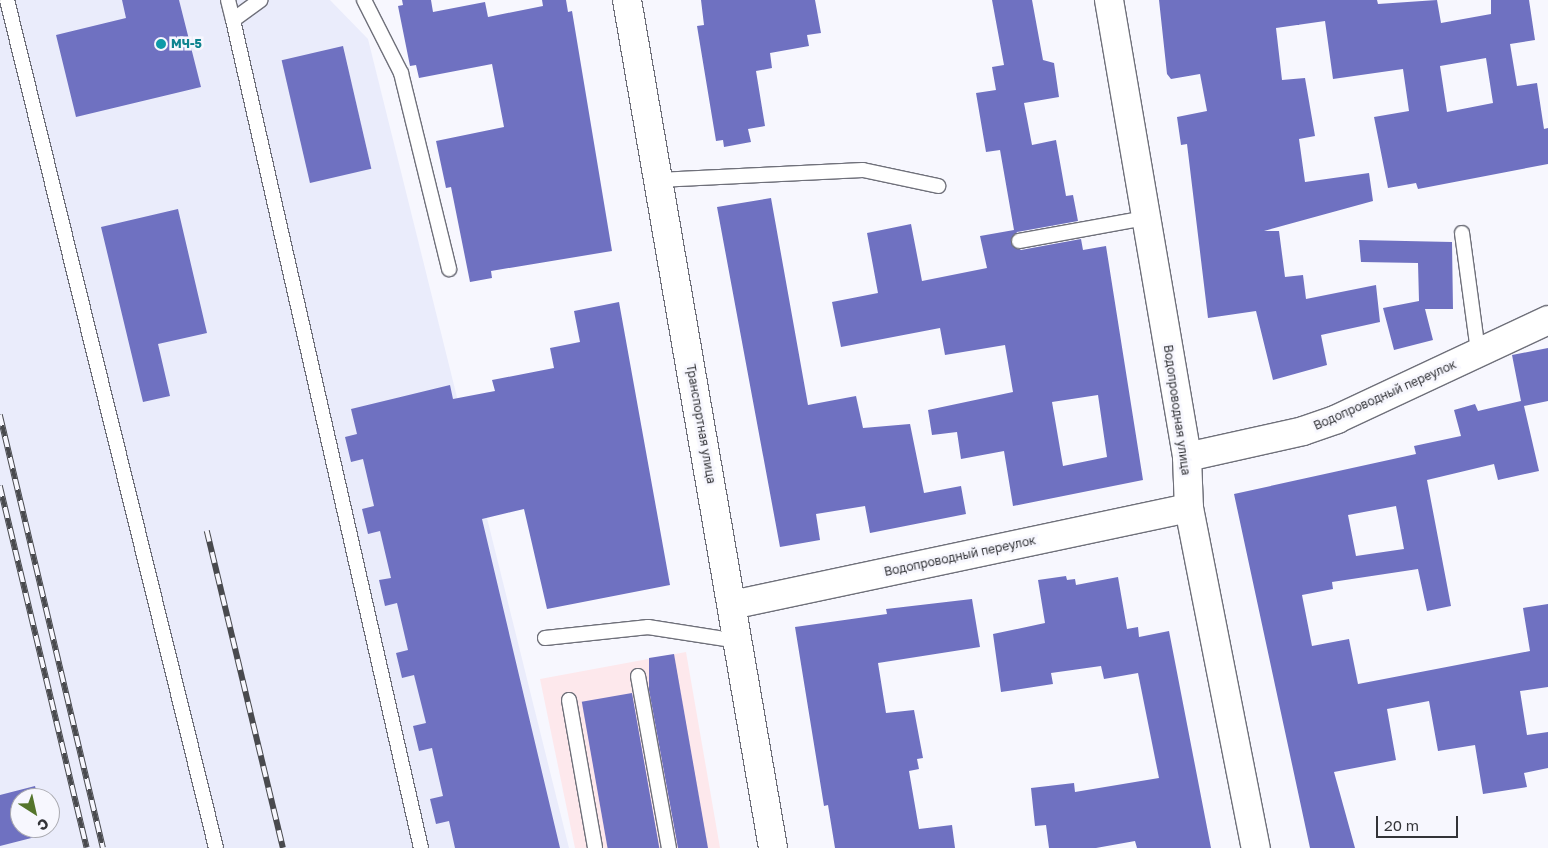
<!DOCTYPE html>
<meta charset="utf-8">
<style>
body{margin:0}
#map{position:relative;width:1548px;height:848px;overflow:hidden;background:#f7f7fe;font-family:"Golos Text",sans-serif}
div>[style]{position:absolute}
.built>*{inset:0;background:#eaecfb}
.industrial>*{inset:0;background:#fde8ec}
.building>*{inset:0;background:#6f71c1;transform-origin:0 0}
.roads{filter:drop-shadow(1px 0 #6f707a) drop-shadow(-1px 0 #6f707a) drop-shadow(0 1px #6f707a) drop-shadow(0 -1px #6f707a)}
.lane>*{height:14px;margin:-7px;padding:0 7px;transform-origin:7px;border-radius:7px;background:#fff}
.street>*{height:28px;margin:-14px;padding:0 14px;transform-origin:14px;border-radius:14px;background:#fff}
.secondary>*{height:28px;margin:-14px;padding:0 14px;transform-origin:14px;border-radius:14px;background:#fff}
.rail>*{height:5.5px;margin-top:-2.75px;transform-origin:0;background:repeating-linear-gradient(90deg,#f7f7fe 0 11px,#494a4e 0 22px);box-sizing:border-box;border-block:1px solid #494a4e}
.dots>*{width:14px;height:14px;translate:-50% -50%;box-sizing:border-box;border:2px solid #f7f7fe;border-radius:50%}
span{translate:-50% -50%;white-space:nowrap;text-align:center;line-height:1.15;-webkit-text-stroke:5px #f7f7fe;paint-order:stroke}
.culture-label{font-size:12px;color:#0d838f;font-weight:700}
.left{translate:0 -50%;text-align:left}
.street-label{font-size:12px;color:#333438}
.north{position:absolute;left:10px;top:788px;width:50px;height:50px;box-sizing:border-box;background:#f7f7fe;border:1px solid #a9a9af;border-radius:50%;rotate:145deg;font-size:14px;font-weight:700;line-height:20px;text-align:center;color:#333438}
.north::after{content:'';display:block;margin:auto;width:18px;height:22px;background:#55752c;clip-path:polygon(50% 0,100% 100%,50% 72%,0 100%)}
.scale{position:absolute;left:1376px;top:816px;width:82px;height:22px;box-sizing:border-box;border:2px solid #333438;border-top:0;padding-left:6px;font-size:15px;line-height:18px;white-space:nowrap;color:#333438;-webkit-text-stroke:4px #f7f7fe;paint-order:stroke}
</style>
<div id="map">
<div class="built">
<div style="clip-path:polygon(evenodd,0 0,330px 0,368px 39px,569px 848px,0 848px,0 0,20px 798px,50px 798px,50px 828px,20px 828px,20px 798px)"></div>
</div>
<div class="industrial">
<div style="clip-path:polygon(686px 652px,720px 848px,575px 848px,540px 679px)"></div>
</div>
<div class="building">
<div style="clip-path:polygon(122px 0,179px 0,201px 87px,76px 117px,56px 35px,126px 18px)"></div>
<div style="clip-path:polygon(402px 0,431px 0,433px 12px,485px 2px,488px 17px,543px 6px,542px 0,566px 0,568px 12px,572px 11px,612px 251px,491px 271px,492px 278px,470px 282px,451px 187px,446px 188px,436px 141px,504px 127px,492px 64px,419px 78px,416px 65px,410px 66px,398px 6px,403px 5px)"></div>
<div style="clip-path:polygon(701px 0,815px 0,821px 33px,807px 35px,809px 46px,770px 53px,772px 68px,756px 71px,765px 126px,748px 129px,751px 142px,724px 147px,723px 140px,716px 141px,697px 26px,704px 25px)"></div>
<div style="clip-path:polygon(evenodd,992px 0,1032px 0,1043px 60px,1054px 63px,1059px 97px,1024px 103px,1032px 145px,1056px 140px,1066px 196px,1073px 195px,1078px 221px,1017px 232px,1011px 243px,1021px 250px,1081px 239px,1083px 250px,1106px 246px,1143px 480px,1013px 506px,1004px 451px,961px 459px,957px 432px,932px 435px,928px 410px,1013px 392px,1005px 345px,945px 355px,940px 328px,841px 347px,832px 302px,878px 293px,867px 233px,911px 224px,922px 281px,987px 268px,980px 236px,1014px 230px,1000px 150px,986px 152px,976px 93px,996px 90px,992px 67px,1004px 65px,992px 0,1098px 395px,1107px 457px,1063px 466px,1052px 402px,1098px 395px)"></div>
<div style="clip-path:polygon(evenodd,1159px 0,1377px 0,1378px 4px,1437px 0,1441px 23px,1491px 14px,1491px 0,1529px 0,1535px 40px,1510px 44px,1517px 86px,1537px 83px,1544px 129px,1548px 128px,1548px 164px,1418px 189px,1416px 183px,1388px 188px,1374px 117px,1409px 111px,1403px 69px,1333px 79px,1325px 21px,1276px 28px,1282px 80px,1305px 78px,1315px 136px,1299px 139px,1305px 182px,1369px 173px,1373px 201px,1264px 231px,1279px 231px,1285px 277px,1303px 275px,1306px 299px,1376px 285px,1380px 322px,1321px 335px,1327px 365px,1273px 380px,1256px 311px,1208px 318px,1187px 144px,1181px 145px,1177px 117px,1207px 111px,1200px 74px,1171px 79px,1167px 74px,1159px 0,1486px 58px,1493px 103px,1447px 112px,1440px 66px,1486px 58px)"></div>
<div style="left:343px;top:46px;width:126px;height:63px;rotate:77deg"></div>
<div style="clip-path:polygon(771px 198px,808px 405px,856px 396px,863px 428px,910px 424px,924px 493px,961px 486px,966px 514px,870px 533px,865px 506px,816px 514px,820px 540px,780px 547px,717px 207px)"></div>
<div style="clip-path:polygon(178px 209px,207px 333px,158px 344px,170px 396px,143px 402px,101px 227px)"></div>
<div style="clip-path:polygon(1359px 240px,1452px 242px,1453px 309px,1425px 309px,1433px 340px,1394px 350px,1383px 308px,1419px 301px,1418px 263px,1361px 262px)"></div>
<div style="clip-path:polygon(619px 302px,670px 585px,547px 609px,524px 509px,482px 519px,560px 848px,455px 848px,449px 821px,436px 824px,430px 799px,443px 796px,432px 748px,419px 751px,413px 726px,426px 723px,414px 675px,402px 678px,396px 653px,408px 650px,397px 603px,385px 606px,379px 580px,391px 578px,380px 531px,368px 534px,362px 509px,374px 506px,363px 459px,351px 462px,345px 437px,357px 434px,351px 409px,450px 385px,453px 399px,495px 391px,492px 380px,554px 368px,550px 348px,580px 342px,574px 311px)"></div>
<div style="clip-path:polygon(evenodd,1548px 348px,1548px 401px,1524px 406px,1539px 471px,1498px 480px,1494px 464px,1427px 480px,1451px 606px,1427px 611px,1418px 569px,1332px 582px,1333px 589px,1302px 595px,1312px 646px,1349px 639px,1358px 684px,1530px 651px,1523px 608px,1548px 604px,1548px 687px,1520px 691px,1527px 735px,1548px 732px,1548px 768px,1524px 773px,1527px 787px,1483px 794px,1475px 745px,1438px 751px,1429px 701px,1387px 709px,1396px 760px,1334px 772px,1355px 848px,1310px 848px,1234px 494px,1416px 454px,1414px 446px,1461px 436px,1454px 410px,1475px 404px,1478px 411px,1521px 401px,1512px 355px,1548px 348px,1396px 506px,1404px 549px,1356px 556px,1348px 515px,1396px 506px)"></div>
<div style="clip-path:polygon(1066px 576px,1067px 580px,1075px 579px,1076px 585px,1118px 577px,1127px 629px,1138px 627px,1139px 637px,1169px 631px,1211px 848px,1137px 848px,1135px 841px,1096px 848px,1049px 848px,1046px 825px,1035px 826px,1031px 788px,1074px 783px,1075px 792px,1159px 778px,1138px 673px,1104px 679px,1101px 666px,1051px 673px,1053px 684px,1001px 692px,993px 634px,1045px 623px,1038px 580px)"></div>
<div style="clip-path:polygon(972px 599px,980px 647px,878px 663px,886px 713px,914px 710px,923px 758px,917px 759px,919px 769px,909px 771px,919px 829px,952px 825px,955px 848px,835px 848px,828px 805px,824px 806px,795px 627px,887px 614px,886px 609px)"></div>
<div style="clip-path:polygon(674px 654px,708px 848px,678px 848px,649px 690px,649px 658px)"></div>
<div style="left:632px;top:693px;width:158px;height:51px;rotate:80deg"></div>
<div style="clip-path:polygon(35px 786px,38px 798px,20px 798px,20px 828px,45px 828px,47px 834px,0 846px,0 795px)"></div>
</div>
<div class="roads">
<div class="lane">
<div style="left:7px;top:0;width:873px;rotate:76.15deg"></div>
<div style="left:228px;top:0;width:21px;rotate:76deg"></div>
<div style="left:233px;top:20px;width:34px;rotate:-36deg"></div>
<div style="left:364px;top:0;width:82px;rotate:63.1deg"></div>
<div style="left:401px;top:73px;width:202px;rotate:76.2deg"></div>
<div style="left:233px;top:20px;width:849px;rotate:77.21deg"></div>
<div style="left:658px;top:180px;width:205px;rotate:-2.8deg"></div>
<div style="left:863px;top:170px;width:77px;rotate:12deg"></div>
<div style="left:1462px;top:233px;width:120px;rotate:82.3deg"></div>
<div style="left:1019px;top:241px;width:129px;rotate:-10.3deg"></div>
<div style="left:545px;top:638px;width:104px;rotate:-6.1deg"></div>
<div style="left:648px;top:627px;width:90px;rotate:8.9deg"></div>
<div style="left:638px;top:676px;width:175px;rotate:79.8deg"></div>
<div style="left:569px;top:700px;width:150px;rotate:80deg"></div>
</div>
<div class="street">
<div style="left:1109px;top:0;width:464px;rotate:80.3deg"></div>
<div style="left:1187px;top:457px;width:51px;rotate:87.8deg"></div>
<div style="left:1189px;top:508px;width:347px;rotate:78.9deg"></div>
<div style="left:1187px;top:457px;width:119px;rotate:-12.6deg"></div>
<div style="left:1303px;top:431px;width:36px;rotate:-19deg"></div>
<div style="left:1337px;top:419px;width:233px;rotate:-25.1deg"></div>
<div style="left:732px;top:605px;width:467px;rotate:-12deg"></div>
</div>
<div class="secondary">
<div style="left:627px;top:0;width:860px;rotate:80.23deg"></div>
</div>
</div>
<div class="rail">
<div style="left:0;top:415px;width:445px;rotate:76.6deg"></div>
<div style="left:0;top:486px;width:372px;rotate:76.5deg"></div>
<div style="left:207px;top:531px;width:326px;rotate:76.5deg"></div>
</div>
<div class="dots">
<div style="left:161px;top:44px;background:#0f9aa8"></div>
</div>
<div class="culture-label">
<span class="left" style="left:171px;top:44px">МЧ-5</span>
</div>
<div class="street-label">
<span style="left:1385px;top:395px;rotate:-24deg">Водопроводный переулок</span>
<span style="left:1177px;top:410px;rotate:82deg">Водопроводная улица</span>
<span style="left:701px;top:424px;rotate:80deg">Транспортная улица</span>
<span style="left:960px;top:556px;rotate:-12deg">Водопроводный переулок</span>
</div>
<div class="north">С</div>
<div class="scale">20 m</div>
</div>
